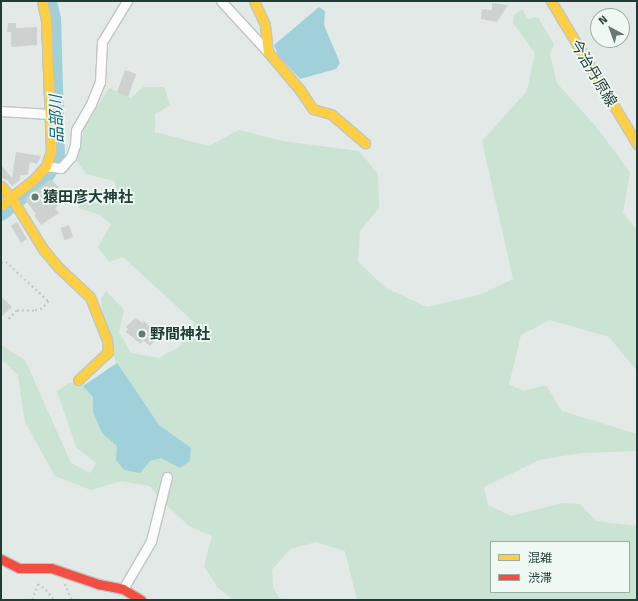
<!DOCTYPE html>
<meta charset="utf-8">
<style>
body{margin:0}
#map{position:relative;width:638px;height:601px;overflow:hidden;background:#e2e9e6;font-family:"Titillium Web","Noto Sans JP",sans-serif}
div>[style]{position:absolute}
.green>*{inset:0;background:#cae3d3}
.water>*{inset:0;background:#a0d0da}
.river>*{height:16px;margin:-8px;padding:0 8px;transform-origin:8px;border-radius:8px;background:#a0d0da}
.building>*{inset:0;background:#cdd2d0;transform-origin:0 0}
.path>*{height:1.5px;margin-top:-0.75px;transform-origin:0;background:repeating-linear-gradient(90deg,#bfc9c6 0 2px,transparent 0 5px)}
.roads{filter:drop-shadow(1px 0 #bfc6c3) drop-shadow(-1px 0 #bfc6c3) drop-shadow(0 1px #bfc6c3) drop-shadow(0 -1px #bfc6c3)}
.street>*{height:9px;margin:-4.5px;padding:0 4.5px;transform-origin:4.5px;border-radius:4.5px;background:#fbfcfb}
.slow>*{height:9px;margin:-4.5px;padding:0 4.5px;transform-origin:4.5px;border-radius:4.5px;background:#ffcf43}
.jam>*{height:9px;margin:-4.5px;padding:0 4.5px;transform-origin:4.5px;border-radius:4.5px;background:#f24e42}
.dots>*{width:11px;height:11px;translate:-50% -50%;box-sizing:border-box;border:2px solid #f0f8f4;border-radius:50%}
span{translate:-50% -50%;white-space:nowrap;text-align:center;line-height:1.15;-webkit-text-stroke:3.5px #f0f8f4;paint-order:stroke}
.street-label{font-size:15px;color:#1f3d36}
.poi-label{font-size:15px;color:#1f3d36;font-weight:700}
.left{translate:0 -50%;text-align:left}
.water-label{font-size:16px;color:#16677c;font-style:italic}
.frame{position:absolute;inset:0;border:2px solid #1f3d36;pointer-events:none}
.legend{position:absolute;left:490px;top:541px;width:140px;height:52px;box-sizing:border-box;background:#f0f8f4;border:1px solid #9cada8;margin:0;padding:5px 7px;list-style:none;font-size:12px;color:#1f3d36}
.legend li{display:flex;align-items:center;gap:8px;height:20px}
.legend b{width:20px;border:1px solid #9cada8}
.north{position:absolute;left:590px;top:8px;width:40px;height:40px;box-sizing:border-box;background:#f0f8f4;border:1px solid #9cada8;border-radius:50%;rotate:319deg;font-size:11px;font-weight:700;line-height:16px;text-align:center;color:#1f3d36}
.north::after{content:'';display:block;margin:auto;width:14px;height:18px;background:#637974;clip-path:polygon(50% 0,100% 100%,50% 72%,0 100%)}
</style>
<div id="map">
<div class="green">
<div style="clip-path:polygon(evenodd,522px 9px,528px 19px,538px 17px,554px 45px,550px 54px,557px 83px,598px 129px,630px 172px,623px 213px,637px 230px,637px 371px,609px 337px,550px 320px,521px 335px,509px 384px,523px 391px,546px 385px,562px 411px,637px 434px,637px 451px,581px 453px,539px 460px,484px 487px,488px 505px,511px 516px,562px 503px,580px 504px,596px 521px,637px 526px,637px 600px,357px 600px,345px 551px,316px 542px,290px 549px,272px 570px,273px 588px,281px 600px,233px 600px,217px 587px,204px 566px,212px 536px,189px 526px,160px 499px,150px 486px,121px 481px,91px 490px,55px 476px,25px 422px,18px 375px,1px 359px,1px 345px,25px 360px,71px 463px,90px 473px,96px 463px,76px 447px,57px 391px,69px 383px,95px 387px,123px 386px,104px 322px,101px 299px,106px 291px,124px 310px,119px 332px,131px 353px,159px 358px,179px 347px,195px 323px,123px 257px,109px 262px,98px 247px,111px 224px,100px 215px,79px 208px,81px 200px,104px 204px,118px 194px,114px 181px,86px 174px,77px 161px,84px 129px,109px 88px,131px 98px,143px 87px,164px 87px,170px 105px,155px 114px,155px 132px,209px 146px,239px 130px,282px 141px,359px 151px,378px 174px,379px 208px,360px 231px,358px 262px,386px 288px,427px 307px,479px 295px,513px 279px,482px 141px,527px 91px,535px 53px,513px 23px,514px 15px,522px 9px,491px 542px,629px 542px,629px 592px,491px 592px,491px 542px)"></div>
</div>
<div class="water">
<div style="clip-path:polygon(319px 7px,325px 11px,324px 25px,340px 63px,336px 69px,300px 79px,278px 55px,274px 45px)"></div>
<div style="clip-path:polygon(117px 363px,159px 425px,191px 448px,190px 461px,180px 468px,161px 458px,150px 461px,140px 473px,124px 470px,116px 460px,117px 446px,102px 433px,93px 412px,93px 397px,83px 386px)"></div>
</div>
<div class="river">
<div style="left:1px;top:213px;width:57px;rotate:-39.3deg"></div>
<div style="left:45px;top:177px;width:21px;rotate:-55deg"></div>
<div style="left:57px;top:160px;width:141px;rotate:-91.6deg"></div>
<div style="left:53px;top:19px;width:18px;rotate:-103deg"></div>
</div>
<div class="building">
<div style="clip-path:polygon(492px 3px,508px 5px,497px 22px,481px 19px,482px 9px,492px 10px)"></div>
<div style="clip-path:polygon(8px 23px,16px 23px,16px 28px,37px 27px,37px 45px,11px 47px,11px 32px,7px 32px)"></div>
<div style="left:125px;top:70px;width:12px;height:24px;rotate:20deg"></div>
<div style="clip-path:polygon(16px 152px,41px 156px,37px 164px,30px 162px,28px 174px,26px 175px,20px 175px,20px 180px,12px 186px,7px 180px,1px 178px,1px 165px,12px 178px)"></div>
<div style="clip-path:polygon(51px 179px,60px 189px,57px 191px,62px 198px,57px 202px,59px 205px,55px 208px,59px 213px,41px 225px,34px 215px,36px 214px,24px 199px)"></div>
<div style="left:17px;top:222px;width:20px;height:7px;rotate:60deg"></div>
<div style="left:69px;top:225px;width:13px;height:9px;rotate:72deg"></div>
<div style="clip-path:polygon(1px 296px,12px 307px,1px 317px)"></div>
<div style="clip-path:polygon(135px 318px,143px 323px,144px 321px,159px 336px,150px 346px,143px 340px,141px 344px,126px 332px,128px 329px,126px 327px)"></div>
</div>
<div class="path">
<div style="left:1px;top:263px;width:5px;rotate:-11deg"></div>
<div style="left:6px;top:262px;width:59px;rotate:42.9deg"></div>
<div style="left:49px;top:302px;width:10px;rotate:135deg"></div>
<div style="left:42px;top:309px;width:8px;rotate:166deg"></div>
<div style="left:34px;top:311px;width:17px;rotate:180deg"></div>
<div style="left:17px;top:311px;width:13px;rotate:135deg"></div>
<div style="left:65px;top:584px;width:17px;rotate:66deg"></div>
<div style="left:32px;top:600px;width:17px;rotate:-69deg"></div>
<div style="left:38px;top:584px;width:10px;rotate:37deg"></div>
<div style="left:46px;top:590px;width:13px;rotate:51deg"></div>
</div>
<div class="roads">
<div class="street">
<div style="left:221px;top:1px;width:69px;rotate:47.3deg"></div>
<div style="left:1px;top:111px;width:48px;rotate:3.6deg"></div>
<div style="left:46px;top:166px;width:15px;rotate:8deg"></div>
<div style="left:61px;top:168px;width:15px;rotate:-48deg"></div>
<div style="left:71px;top:157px;width:13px;rotate:-72deg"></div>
<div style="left:75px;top:145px;width:15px;rotate:-86deg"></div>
<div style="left:76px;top:130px;width:30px;rotate:-60deg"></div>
<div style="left:91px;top:104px;width:24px;rotate:-68deg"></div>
<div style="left:100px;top:82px;width:40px;rotate:-87.1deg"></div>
<div style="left:102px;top:42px;width:48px;rotate:-58.6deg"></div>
<div style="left:123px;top:589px;width:56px;rotate:-59.7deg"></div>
<div style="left:151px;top:541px;width:66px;rotate:-76deg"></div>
</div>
<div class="slow">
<div style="left:254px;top:1px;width:26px;rotate:65deg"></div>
<div style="left:265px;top:25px;width:27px;rotate:84deg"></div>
<div style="left:268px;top:52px;width:50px;rotate:49.9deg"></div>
<div style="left:300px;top:90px;width:23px;rotate:56deg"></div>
<div style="left:313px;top:109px;width:19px;rotate:16deg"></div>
<div style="left:331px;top:114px;width:45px;rotate:40.5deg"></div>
<div style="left:551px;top:1px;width:167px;rotate:59deg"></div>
<div style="left:1px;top:186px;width:15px;rotate:48deg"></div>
<div style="left:11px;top:197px;width:61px;rotate:58.4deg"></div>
<div style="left:43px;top:249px;width:23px;rotate:50deg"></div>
<div style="left:58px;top:267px;width:44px;rotate:43.2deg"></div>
<div style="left:90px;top:297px;width:46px;rotate:68.4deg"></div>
<div style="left:107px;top:340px;width:12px;rotate:85deg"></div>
<div style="left:108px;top:352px;width:41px;rotate:137deg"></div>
<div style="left:1px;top:205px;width:41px;rotate:-38deg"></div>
<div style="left:33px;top:180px;width:19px;rotate:-47deg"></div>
<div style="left:46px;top:166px;width:16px;rotate:-72deg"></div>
<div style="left:51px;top:151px;width:131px;rotate:-92.2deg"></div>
<div style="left:46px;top:20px;width:19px;rotate:-102deg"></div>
</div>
<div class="jam">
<div style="left:1px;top:559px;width:20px;rotate:27deg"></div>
<div style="left:19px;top:568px;width:32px"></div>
<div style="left:51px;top:568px;width:50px;rotate:18.8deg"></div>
<div style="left:98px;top:584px;width:25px;rotate:11deg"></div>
<div style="left:123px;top:589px;width:21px;rotate:31deg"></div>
</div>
</div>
<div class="dots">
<div style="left:35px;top:197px;background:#637974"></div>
<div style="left:142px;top:334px;background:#637974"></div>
</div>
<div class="street-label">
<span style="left:594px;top:73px;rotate:59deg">今治丹原線</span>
</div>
<div class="poi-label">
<span class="left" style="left:43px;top:197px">猿田彦大神社</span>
<span class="left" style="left:150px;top:334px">野間神社</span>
</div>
<div class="water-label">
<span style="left:56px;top:119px;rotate:-92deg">品部川</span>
</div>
<div class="frame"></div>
<ul class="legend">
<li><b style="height:5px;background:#ffcf43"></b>混雑</li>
<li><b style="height:5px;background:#f24e42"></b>渋滞</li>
</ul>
<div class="north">N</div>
</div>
